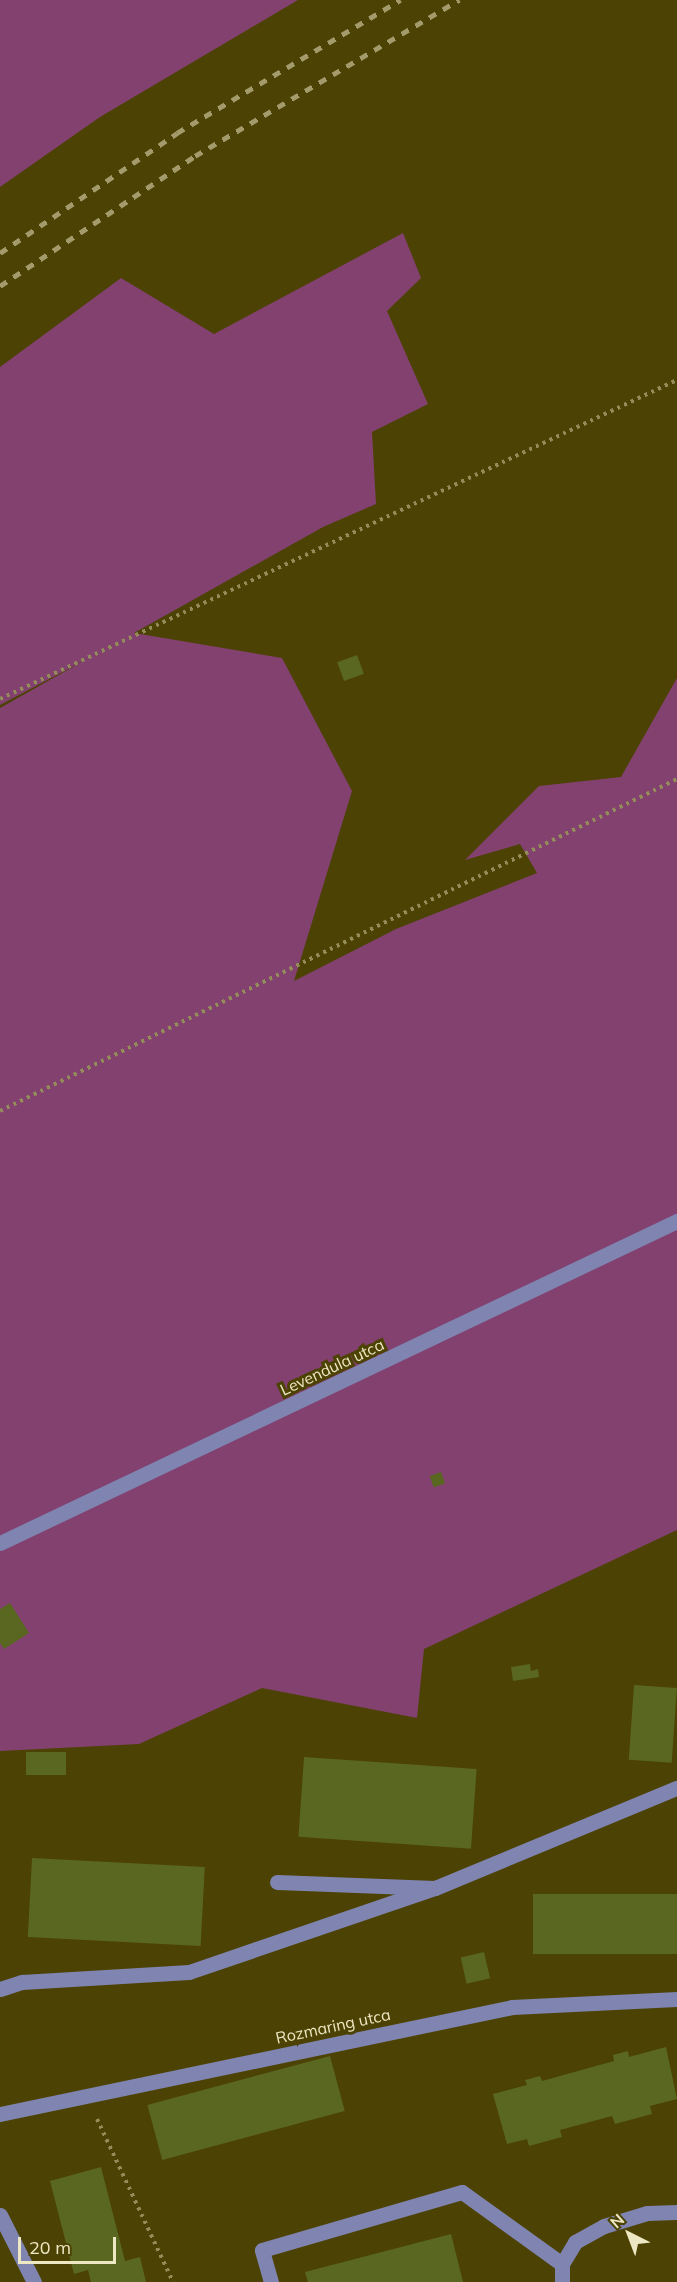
<!DOCTYPE html>
<style>
body{margin:0}
#map{position:relative;width:677px;height:2282px;overflow:hidden;background:#4c4203;font-family:Mulish,sans-serif}
div>[style]{position:absolute}
.green>*{inset:0;background:#82416f}
.building>*{inset:0;background:#5a6721;transform-origin:0 0}
.path>*{height:4px;margin-top:-2px;transform-origin:0;background:repeating-linear-gradient(90deg,#948c59 0 3px,transparent 0 7.5px)}
.minor>*{height:15px;margin:-7.5px;padding:0 7.5px;transform-origin:7.5px;border-radius:7.5px;background:#7f84b1}
.rail>*{height:4.5px;margin-top:-2.25px;transform-origin:0;background:repeating-linear-gradient(90deg,#a39b6b 0 8px,transparent 0 16px)}
span{translate:-50% -50%;white-space:nowrap;text-align:center;line-height:1.15;-webkit-text-stroke:6px #4c4203;paint-order:stroke}
.street-label{font-size:16px;color:#ede7c3}
.north{position:absolute;left:599px;top:2204px;width:60px;height:60px;-webkit-text-stroke:4px #4c4203;paint-order:stroke;rotate:318deg;font-size:16px;font-weight:700;line-height:24px;text-align:center;color:#ede7c3}
.north::after{content:'';display:block;margin:auto;width:21px;height:27px;background:#ede7c3;clip-path:polygon(50% 0,100% 100%,50% 72%,0 100%)}
.scale{position:absolute;left:18px;top:2237px;width:98px;height:27px;box-sizing:border-box;border:3px solid #ede7c3;border-top:0;padding-left:8px;font-size:18px;line-height:21px;white-space:nowrap;color:#ede7c3;-webkit-text-stroke:4px #4c4203;paint-order:stroke}
</style>
<div id="map">
<div class="green">
<div style="clip-path:polygon(0 0,298px 0,100px 117px,0 187px)"></div>
<div style="clip-path:polygon(403px 233px,421px 278px,387px 311px,428px 404px,372px 432px,376px 504px,323px 527px,134px 633px,282px 658px,352px 791px,294px 981px,396px 929px,537px 873px,520px 844px,465px 860px,539px 786px,621px 777px,677px 678px,677px 1530px,424px 1649px,417px 1718px,262px 1688px,139px 1744px,0 1751px,0 708px,87px 659px,0 705px,0 367px,121px 278px,214px 334px)"></div>
</div>
<div class="building">
<div style="left:357px;top:655px;width:20px;height:21px;rotate:70deg"></div>
<div style="left:441px;top:1472px;width:12px;height:12px;rotate:70deg"></div>
<div style="clip-path:polygon(10px 1603px,29px 1633px,4px 1649px,0 1643px,0 1609px)"></div>
<div style="clip-path:polygon(530px 1664px,531px 1671px,538px 1669px,539px 1677px,513px 1681px,511px 1667px)"></div>
<div style="left:634px;top:1685px;width:43px;height:75px;rotate:4deg"></div>
<div style="left:66px;top:1752px;width:23px;height:40px;rotate:90deg"></div>
<div style="left:304px;top:1757px;width:173px;height:80px;rotate:4deg"></div>
<div style="left:32px;top:1858px;width:173px;height:79px;rotate:3deg"></div>
<div style="left:677px;top:1894px;width:60px;height:144px;rotate:90deg"></div>
<div style="left:484px;top:1952px;width:27px;height:24px;rotate:77deg"></div>
<div style="clip-path:polygon(666px 2047px,677px 2099px,650px 2106px,652px 2114px,615px 2124px,612px 2116px,560px 2130px,562px 2137px,529px 2146px,527px 2139px,507px 2144px,493px 2094px,527px 2085px,525px 2080px,540px 2076px,542px 2081px,614px 2061px,613px 2055px,628px 2051px,629px 2057px)"></div>
<div style="left:330px;top:2056px;width:57px;height:189px;rotate:75deg"></div>
<div style="clip-path:polygon(101px 2167px,125px 2261px,140px 2257px,146px 2282px,91px 2282px,88px 2270px,74px 2274px,50px 2181px)"></div>
<div style="clip-path:polygon(451px 2234px,463px 2282px,308px 2282px,305px 2272px)"></div>
</div>
<div class="path">
<div style="left:0;top:699px;width:748px;rotate:-25.23deg"></div>
<div style="left:0;top:1111px;width:754px;rotate:-26.12deg"></div>
<div style="left:97px;top:2119px;width:180px;rotate:65deg"></div>
</div>
<div class="minor">
<div style="left:0;top:1543px;width:750px;rotate:-25.44deg"></div>
<div style="left:277px;top:1882px;width:158px;rotate:2.2deg"></div>
<div style="left:435px;top:1888px;width:262px;rotate:-22.5deg"></div>
<div style="left:0;top:1989px;width:23px;rotate:-18deg"></div>
<div style="left:22px;top:1982px;width:167px;rotate:-3.4deg"></div>
<div style="left:189px;top:1972px;width:260px;rotate:-18.9deg"></div>
<div style="left:0;top:2114px;width:523px;rotate:-11.8deg"></div>
<div style="left:512px;top:2007px;width:165px;rotate:-2.8deg"></div>
<div style="left:0;top:2215px;width:75px;rotate:63.1deg"></div>
<div style="left:271px;top:2282px;width:33px;rotate:-106deg"></div>
<div style="left:262px;top:2250px;width:208px;rotate:-16.2deg"></div>
<div style="left:462px;top:2192px;width:123px;rotate:35.8deg"></div>
<div style="left:562px;top:2282px;width:18px;rotate:-90deg"></div>
<div style="left:562px;top:2264px;width:26px;rotate:-59deg"></div>
<div style="left:575px;top:2242px;width:33px;rotate:-29deg"></div>
<div style="left:604px;top:2226px;width:45px;rotate:-16.8deg"></div>
<div style="left:647px;top:2213px;width:30px;rotate:-2deg"></div>
</div>
<div class="rail">
<div style="left:0;top:253px;width:214px;rotate:-34.1deg"></div>
<div style="left:177px;top:133px;width:260px;rotate:-30.8deg"></div>
<div style="left:0;top:286px;width:234px;rotate:-33.7deg"></div>
<div style="left:195px;top:156px;width:307px;rotate:-30.6deg"></div>
</div>
<div class="street-label">
<span style="left:332px;top:1367px;rotate:-25deg">Levendula utca</span>
<span style="left:333px;top:2026px;rotate:-12deg">Rozmaring utca</span>
</div>
<div class="north">N</div>
<div class="scale">20 m</div>
</div>
